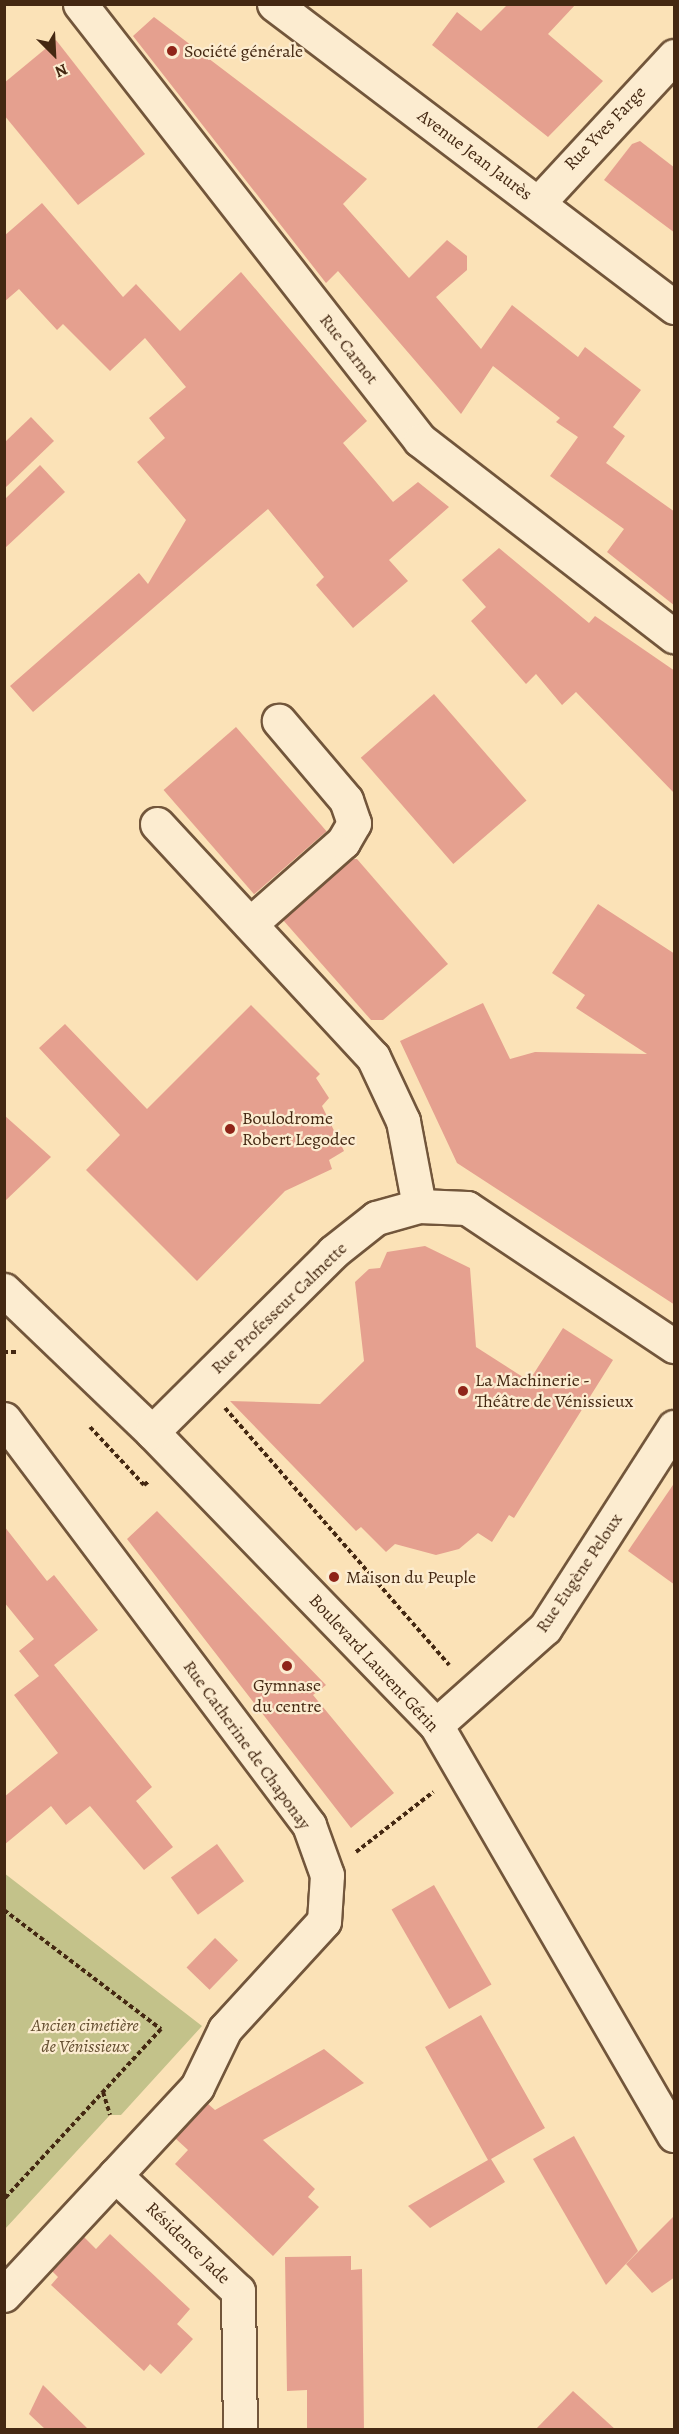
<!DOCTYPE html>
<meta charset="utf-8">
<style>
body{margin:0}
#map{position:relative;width:679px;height:2434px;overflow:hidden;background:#fbe2b7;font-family:Alegreya,serif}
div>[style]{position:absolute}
.green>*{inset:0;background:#c3c28a}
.building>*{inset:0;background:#e5a08f;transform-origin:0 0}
.path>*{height:4px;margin-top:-2px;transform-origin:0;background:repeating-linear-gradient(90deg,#442812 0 4.5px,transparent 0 7.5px)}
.roads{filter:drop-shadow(2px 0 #72563b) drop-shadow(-2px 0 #72563b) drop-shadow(0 2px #72563b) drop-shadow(0 -2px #72563b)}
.street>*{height:33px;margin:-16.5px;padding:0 16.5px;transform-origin:16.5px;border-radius:16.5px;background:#fcecd0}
.secondary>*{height:33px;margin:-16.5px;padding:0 16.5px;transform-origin:16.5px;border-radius:16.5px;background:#fcecd0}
.dots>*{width:16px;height:16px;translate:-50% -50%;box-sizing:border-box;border:3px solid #fcecd0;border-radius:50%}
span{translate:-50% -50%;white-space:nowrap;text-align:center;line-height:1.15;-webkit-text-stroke:4.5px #fcecd0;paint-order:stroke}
.poi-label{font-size:18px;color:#442812}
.left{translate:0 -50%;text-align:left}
.street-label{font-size:18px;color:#442812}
.park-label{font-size:18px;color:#644e30;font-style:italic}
.frame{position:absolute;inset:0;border:6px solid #442812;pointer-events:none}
.north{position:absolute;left:24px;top:24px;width:60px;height:60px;-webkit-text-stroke:4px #fcecd0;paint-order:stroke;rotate:156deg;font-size:16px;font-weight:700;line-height:24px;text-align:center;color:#442812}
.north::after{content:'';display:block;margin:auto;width:21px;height:27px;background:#442812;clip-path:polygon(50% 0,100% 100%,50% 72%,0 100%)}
</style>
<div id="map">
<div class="green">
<div style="clip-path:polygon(4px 1873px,202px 2026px,121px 2115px,110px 2115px,5px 2229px)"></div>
</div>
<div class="building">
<div style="clip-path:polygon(508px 4px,576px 4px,548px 34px,603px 81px,548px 137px,432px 45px,457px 12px,481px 31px)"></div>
<div style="clip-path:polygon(154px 17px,367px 179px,343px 204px,409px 278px,447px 240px,467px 256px,467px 270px,436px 297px,481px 349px,512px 305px,578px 357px,585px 347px,641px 390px,613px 427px,625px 436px,606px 463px,675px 512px,675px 606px,607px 552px,624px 529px,550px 476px,578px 437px,556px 422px,560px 418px,493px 366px,461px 414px,338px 271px,326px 283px,133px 36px)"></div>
<div style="clip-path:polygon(56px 40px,145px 154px,78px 205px,4px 115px,4px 83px)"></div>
<div style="clip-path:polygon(640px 141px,675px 168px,675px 233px,604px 180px,632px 144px)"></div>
<div style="clip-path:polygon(42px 203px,123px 297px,136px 284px,180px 331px,241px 272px,367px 421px,343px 443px,393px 502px,418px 482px,449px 507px,389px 560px,408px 581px,353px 628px,316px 585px,324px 577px,268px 509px,33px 712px,10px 686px,139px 573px,148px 584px,186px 520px,137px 462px,165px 438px,149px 418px,186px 387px,145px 338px,110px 371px,63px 324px,57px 330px,19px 289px,4px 302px,4px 236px)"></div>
<div style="clip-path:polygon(31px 417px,54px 441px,4px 489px,4px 443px)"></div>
<div style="clip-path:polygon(40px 465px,65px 492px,4px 549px,4px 500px)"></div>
<div style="clip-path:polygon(499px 548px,589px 623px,595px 616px,675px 671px,675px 794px,576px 692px,562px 705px,536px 674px,526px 684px,471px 621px,486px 607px,462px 580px)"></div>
<div style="left:434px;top:694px;width:141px;height:97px;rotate:49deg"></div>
<div style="left:236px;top:727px;width:138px;height:96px;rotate:49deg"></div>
<div style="clip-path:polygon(352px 859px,357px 859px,448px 964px,383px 1020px,371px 1020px,283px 920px)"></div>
<div style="clip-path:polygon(598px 904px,675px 954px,675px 1305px,457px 1163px,400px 1041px,483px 1003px,510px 1059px,535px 1052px,647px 1054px,576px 1008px,585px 995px,552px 973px)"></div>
<div style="clip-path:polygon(251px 1005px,320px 1074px,316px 1078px,329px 1098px,322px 1106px,344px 1151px,329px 1160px,332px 1169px,285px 1191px,197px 1281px,86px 1170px,120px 1135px,39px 1048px,65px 1024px,147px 1109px)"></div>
<div style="clip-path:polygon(4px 1115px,51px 1157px,4px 1202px)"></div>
<div style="clip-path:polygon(425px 1246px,470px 1268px,476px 1347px,529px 1381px,563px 1328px,613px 1360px,514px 1518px,509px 1515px,492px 1542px,478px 1533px,459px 1549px,436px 1555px,395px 1544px,386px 1552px,361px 1527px,356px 1531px,230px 1401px,320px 1404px,364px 1361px,355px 1282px,369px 1269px,380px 1268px,387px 1252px)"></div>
<div style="clip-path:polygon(675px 1482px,675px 1585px,628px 1551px)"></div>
<div style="clip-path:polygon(157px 1511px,326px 1685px,313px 1695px,394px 1793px,351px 1828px,127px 1539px)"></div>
<div style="clip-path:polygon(4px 1526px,47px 1581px,54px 1575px,98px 1630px,54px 1665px,152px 1787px,136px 1801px,173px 1847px,144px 1870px,90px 1806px,66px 1825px,51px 1806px,4px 1845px,4px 1797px,58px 1753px,14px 1695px,39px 1676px,19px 1651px,34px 1639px,4px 1602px)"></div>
<div style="left:217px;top:1844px;width:46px;height:57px;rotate:54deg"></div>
<div style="left:434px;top:1885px;width:115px;height:49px;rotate:60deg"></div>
<div style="left:215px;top:1938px;width:32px;height:41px;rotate:44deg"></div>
<div style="clip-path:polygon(481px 2015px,545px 2128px,491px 2159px,505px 2182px,430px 2228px,408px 2206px,488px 2160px,425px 2047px)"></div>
<div style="clip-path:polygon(324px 2049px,364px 2083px,263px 2140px,315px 2189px,308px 2197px,319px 2207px,273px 2256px,175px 2164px,188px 2150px,175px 2138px,207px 2103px,215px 2110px)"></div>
<div style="clip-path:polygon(574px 2136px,638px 2251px,606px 2285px,533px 2159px)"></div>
<div style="clip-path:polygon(675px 2215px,675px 2277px,652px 2293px,626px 2264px)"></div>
<div style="clip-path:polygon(110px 2234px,190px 2309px,177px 2324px,193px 2339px,161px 2374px,150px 2364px,144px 2371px,51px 2285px,58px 2277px,52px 2271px,84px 2237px,96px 2249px)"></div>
<div style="clip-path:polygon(351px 2256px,351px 2270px,362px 2269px,364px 2430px,307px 2430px,307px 2390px,287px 2391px,285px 2257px)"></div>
<div style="clip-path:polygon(43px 2385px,89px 2430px,46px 2430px,29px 2414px)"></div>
<div style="clip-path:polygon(573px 2391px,616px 2430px,535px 2430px)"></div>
</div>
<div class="path">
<div style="left:4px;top:1352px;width:12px"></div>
<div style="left:225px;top:1408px;width:341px;rotate:48.9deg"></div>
<div style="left:90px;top:1427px;width:79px;rotate:47deg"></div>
<div style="left:144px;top:1485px;width:6px;rotate:-39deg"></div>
<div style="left:356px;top:1852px;width:98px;rotate:-37.9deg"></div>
<div style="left:4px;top:1910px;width:197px;rotate:37.2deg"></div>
<div style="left:161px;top:2029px;width:231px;rotate:132.7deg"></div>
<div style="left:103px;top:2092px;width:24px;rotate:73deg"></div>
</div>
<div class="roads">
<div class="street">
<div style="left:539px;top:202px;width:199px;rotate:-47.2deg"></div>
<div style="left:157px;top:824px;width:318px;rotate:47.2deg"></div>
<div style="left:373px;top:1057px;width:71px;rotate:64.9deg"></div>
<div style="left:403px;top:1121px;width:86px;rotate:79.3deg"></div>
<div style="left:250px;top:924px;width:124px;rotate:-41.4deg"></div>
<div style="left:343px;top:842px;width:22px;rotate:-60deg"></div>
<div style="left:354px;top:823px;width:24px;rotate:-109deg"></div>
<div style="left:346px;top:800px;width:104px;rotate:-130.3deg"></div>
<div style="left:4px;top:1290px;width:205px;rotate:43.8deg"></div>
<div style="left:152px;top:1432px;width:408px;rotate:45.9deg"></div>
<div style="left:436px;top:1725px;width:474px;rotate:59.9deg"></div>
<div style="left:4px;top:1419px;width:508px;rotate:53.08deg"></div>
<div style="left:309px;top:1825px;width:53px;rotate:70.2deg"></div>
<div style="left:327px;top:1875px;width:46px;rotate:93.7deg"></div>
<div style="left:324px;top:1921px;width:147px;rotate:132.5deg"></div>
<div style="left:225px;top:2029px;width:64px;rotate:115.8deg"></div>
<div style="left:197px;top:2087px;width:284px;rotate:132.9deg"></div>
<div style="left:152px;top:1432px;width:255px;rotate:-44.8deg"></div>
<div style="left:333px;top:1252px;width:55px;rotate:-38.3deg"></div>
<div style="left:376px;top:1218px;width:45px;rotate:-15.6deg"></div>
<div style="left:419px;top:1206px;width:48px;rotate:2.4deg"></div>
<div style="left:467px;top:1208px;width:249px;rotate:33.7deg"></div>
<div style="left:436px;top:1725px;width:146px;rotate:-41.7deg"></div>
<div style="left:545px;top:1628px;width:239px;rotate:-57.3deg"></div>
<div style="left:115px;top:2175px;width:169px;rotate:43.3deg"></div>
<div style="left:238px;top:2291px;width:139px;rotate:89.2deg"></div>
</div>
<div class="secondary">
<div style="left:80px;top:4px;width:553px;rotate:52.05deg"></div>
<div style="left:420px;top:440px;width:321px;rotate:37.7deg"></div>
<div style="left:274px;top:4px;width:502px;rotate:37.14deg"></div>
</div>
</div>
<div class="dots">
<div style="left:172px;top:51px;background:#8f2418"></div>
<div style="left:230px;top:1129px;background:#8f2418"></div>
<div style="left:463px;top:1391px;background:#8f2418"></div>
<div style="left:334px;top:1577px;background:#8f2418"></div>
<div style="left:287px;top:1666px;background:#8f2418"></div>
</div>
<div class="poi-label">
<span class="left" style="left:184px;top:51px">Société générale</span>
<span class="left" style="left:242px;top:1129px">Boulodrome<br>Robert Legodec</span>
<span class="left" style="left:475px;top:1391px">La Machinerie -<br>Théâtre de Vénissieux</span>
<span class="left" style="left:346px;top:1577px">Maison du Peuple</span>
<span style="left:287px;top:1696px">Gymnase<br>du centre</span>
</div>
<div class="street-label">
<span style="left:605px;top:128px;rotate:-46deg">Rue Yves Farge</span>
<span style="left:475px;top:155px;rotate:37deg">Avenue Jean Jaurès</span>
<span style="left:349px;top:349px;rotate:52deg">Rue Carnot</span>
<span style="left:279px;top:1308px;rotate:-44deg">Rue Professeur Calmette</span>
<span style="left:579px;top:1573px;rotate:-56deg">Rue Eugène Peloux</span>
<span style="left:374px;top:1663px;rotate:47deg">Boulevard Laurent Gérin</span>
<span style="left:247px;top:1745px;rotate:54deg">Rue Catherine de Chaponay</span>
<span style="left:188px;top:2243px;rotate:44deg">Résidence Jade</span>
</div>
<div class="park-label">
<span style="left:85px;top:2036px">Ancien cimetière<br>de Vénissieux</span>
</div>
<div class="frame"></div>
<div class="north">N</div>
</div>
